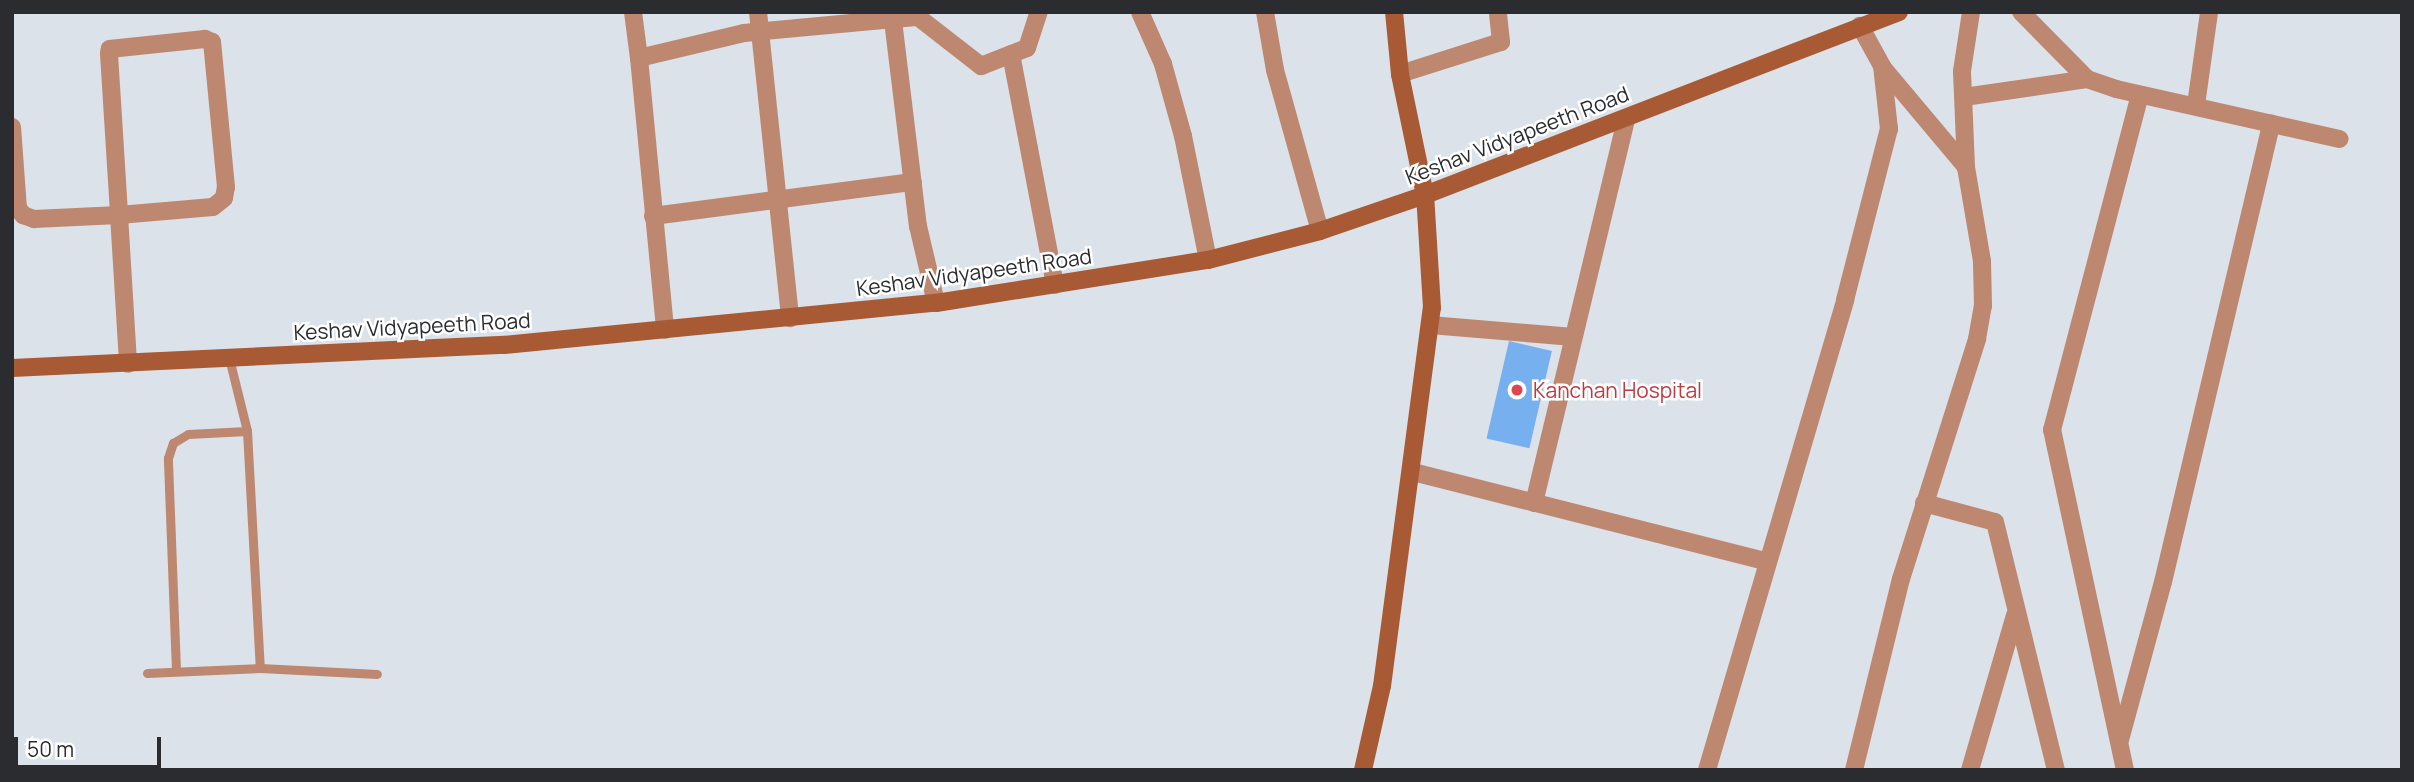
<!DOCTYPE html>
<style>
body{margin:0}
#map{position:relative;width:2414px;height:782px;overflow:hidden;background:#dbe2e9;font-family:Manrope,sans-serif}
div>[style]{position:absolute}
.building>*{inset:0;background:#77b0ef;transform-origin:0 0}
.lane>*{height:9px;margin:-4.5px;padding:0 4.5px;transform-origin:4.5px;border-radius:4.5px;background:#be876f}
.street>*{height:18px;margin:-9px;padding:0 9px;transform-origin:9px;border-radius:9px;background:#be876f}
.secondary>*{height:18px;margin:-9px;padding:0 9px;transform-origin:9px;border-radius:9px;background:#a85a34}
.dots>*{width:19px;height:19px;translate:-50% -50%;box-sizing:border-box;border:4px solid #fff;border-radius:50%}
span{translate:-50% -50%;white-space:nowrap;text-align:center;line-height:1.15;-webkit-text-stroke:5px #fff;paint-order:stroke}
.street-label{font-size:21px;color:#2a2c2f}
.health-label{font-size:21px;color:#be3a42}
.left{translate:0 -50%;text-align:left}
.frame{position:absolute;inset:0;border:14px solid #2a2c2f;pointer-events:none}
.scale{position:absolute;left:14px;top:737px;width:147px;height:32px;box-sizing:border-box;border:4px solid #2a2c2f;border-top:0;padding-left:9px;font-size:21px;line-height:24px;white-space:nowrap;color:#2a2c2f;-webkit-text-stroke:5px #fff;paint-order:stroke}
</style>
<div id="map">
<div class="building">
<div style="left:1509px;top:341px;width:44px;height:100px;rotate:13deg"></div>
</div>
<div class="lane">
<div style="left:229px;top:358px;width:75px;rotate:76.1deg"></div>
<div style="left:247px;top:431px;width:237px;rotate:86.9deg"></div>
<div style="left:176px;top:670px;width:212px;rotate:-92.2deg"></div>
<div style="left:168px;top:458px;width:16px;rotate:-72deg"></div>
<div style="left:173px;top:443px;width:17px;rotate:-31deg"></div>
<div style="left:188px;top:434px;width:59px;rotate:-2.9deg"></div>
<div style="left:147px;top:673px;width:113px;rotate:-2.5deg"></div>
<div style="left:260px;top:668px;width:117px;rotate:2.9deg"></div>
</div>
<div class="street">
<div style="left:633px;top:12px;width:46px;rotate:82.6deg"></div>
<div style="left:639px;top:58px;width:108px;rotate:-13.4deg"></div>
<div style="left:744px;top:33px;width:175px;rotate:-5.3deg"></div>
<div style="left:918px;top:17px;width:80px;rotate:37.9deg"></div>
<div style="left:981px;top:66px;width:49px;rotate:-21.4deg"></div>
<div style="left:1027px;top:48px;width:38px;rotate:-72deg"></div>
<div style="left:758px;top:12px;width:308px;rotate:84deg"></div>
<div style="left:892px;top:12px;width:216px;rotate:83.1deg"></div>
<div style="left:918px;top:226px;width:79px;rotate:76.8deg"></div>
<div style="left:1140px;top:12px;width:57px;rotate:66.1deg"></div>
<div style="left:1163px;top:64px;width:75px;rotate:74.5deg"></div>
<div style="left:1183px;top:136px;width:126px;rotate:78.6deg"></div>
<div style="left:1265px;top:12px;width:59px;rotate:80.2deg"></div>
<div style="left:1275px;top:70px;width:167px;rotate:74.4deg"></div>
<div style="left:2021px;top:12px;width:94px;rotate:45.4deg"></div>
<div style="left:1011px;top:54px;width:235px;rotate:79.2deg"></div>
<div style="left:639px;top:58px;width:273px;rotate:84.5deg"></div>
<div style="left:1883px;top:68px;width:129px;rotate:50deg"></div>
<div style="left:1400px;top:74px;width:106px;rotate:-17.6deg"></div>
<div style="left:1501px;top:42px;width:30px;rotate:-96deg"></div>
<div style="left:1964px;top:97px;width:124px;rotate:-8.3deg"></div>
<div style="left:2087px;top:79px;width:31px;rotate:19deg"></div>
<div style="left:2116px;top:89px;width:229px;rotate:12.6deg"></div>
<div style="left:2196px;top:105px;width:94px;rotate:-82deg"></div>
<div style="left:12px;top:127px;width:81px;rotate:85.8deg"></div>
<div style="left:18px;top:208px;width:9px;rotate:54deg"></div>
<div style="left:23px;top:215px;width:12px;rotate:20deg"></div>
<div style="left:34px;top:219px;width:85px;rotate:-2.7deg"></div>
<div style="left:119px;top:215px;width:94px;rotate:-4.9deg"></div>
<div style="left:213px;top:207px;width:14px;rotate:-39deg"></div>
<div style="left:224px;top:198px;width:11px;rotate:-80deg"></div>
<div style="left:226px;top:187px;width:146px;rotate:-95.5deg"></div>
<div style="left:212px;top:42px;width:8px;rotate:-157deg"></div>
<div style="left:205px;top:39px;width:96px;rotate:174deg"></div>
<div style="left:110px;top:49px;width:5px;rotate:101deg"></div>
<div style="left:109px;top:54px;width:161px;rotate:86.4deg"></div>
<div style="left:119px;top:215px;width:149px;rotate:86.5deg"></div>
<div style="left:653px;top:216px;width:262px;rotate:-7.5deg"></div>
<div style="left:1430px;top:325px;width:144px;rotate:4.8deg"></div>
<div style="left:1413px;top:472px;width:366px;rotate:14.2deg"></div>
<div style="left:1534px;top:503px;width:395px;rotate:-76.5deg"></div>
<div style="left:1924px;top:503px;width:73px;rotate:15deg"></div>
<div style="left:1995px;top:522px;width:255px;rotate:76.2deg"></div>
<div style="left:2120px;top:740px;width:164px;rotate:-74.8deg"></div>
<div style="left:2163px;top:582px;width:471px;rotate:-76.7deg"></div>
<div style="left:1707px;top:770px;width:490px;rotate:-73.6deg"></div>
<div style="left:1845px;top:300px;width:177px;rotate:-75.6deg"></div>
<div style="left:1889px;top:129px;width:63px;rotate:-96.3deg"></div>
<div style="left:1882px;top:66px;width:46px;rotate:-118.8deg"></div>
<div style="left:1854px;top:770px;width:197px;rotate:-76.2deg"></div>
<div style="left:1901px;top:579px;width:252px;rotate:-72.4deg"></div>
<div style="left:1977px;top:339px;width:34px;rotate:-80deg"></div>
<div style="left:1983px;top:306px;width:45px;rotate:-91.3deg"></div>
<div style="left:1982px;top:261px;width:95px;rotate:-99.7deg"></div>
<div style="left:1966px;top:167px;width:96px;rotate:-92.4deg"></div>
<div style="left:1962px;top:71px;width:60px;rotate:-81.3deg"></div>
<div style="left:1970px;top:770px;width:161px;rotate:-73.8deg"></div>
<div style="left:2125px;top:770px;width:348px;rotate:-102.1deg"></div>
<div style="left:2052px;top:430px;width:346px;rotate:-75.3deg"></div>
</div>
<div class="secondary">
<div style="left:12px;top:368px;width:493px;rotate:-2.7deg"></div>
<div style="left:504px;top:345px;width:434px;rotate:-5.6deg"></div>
<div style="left:936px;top:303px;width:275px;rotate:-9deg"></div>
<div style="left:1208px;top:260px;width:116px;rotate:-14.5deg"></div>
<div style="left:1320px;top:231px;width:111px;rotate:-18.9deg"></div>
<div style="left:1425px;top:195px;width:508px;rotate:-21.11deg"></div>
<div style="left:1363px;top:770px;width:86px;rotate:-77.3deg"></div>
<div style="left:1382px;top:686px;width:381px;rotate:-82.5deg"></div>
<div style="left:1432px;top:308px;width:113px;rotate:-93.5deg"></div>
<div style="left:1425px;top:195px;width:124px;rotate:-101.7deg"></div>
<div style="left:1400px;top:74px;width:62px;rotate:-95.5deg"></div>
</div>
<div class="dots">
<div style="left:1517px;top:390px;background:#e0444e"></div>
</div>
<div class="street-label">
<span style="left:1517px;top:135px;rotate:-21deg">Keshav Vidyapeeth Road</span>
<span style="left:974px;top:272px;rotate:-8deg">Keshav Vidyapeeth Road</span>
<span style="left:412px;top:326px;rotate:-3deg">Keshav Vidyapeeth Road</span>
</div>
<div class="health-label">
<span class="left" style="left:1533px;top:390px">Kanchan Hospital</span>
</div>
<div class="frame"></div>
<div class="scale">50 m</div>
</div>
